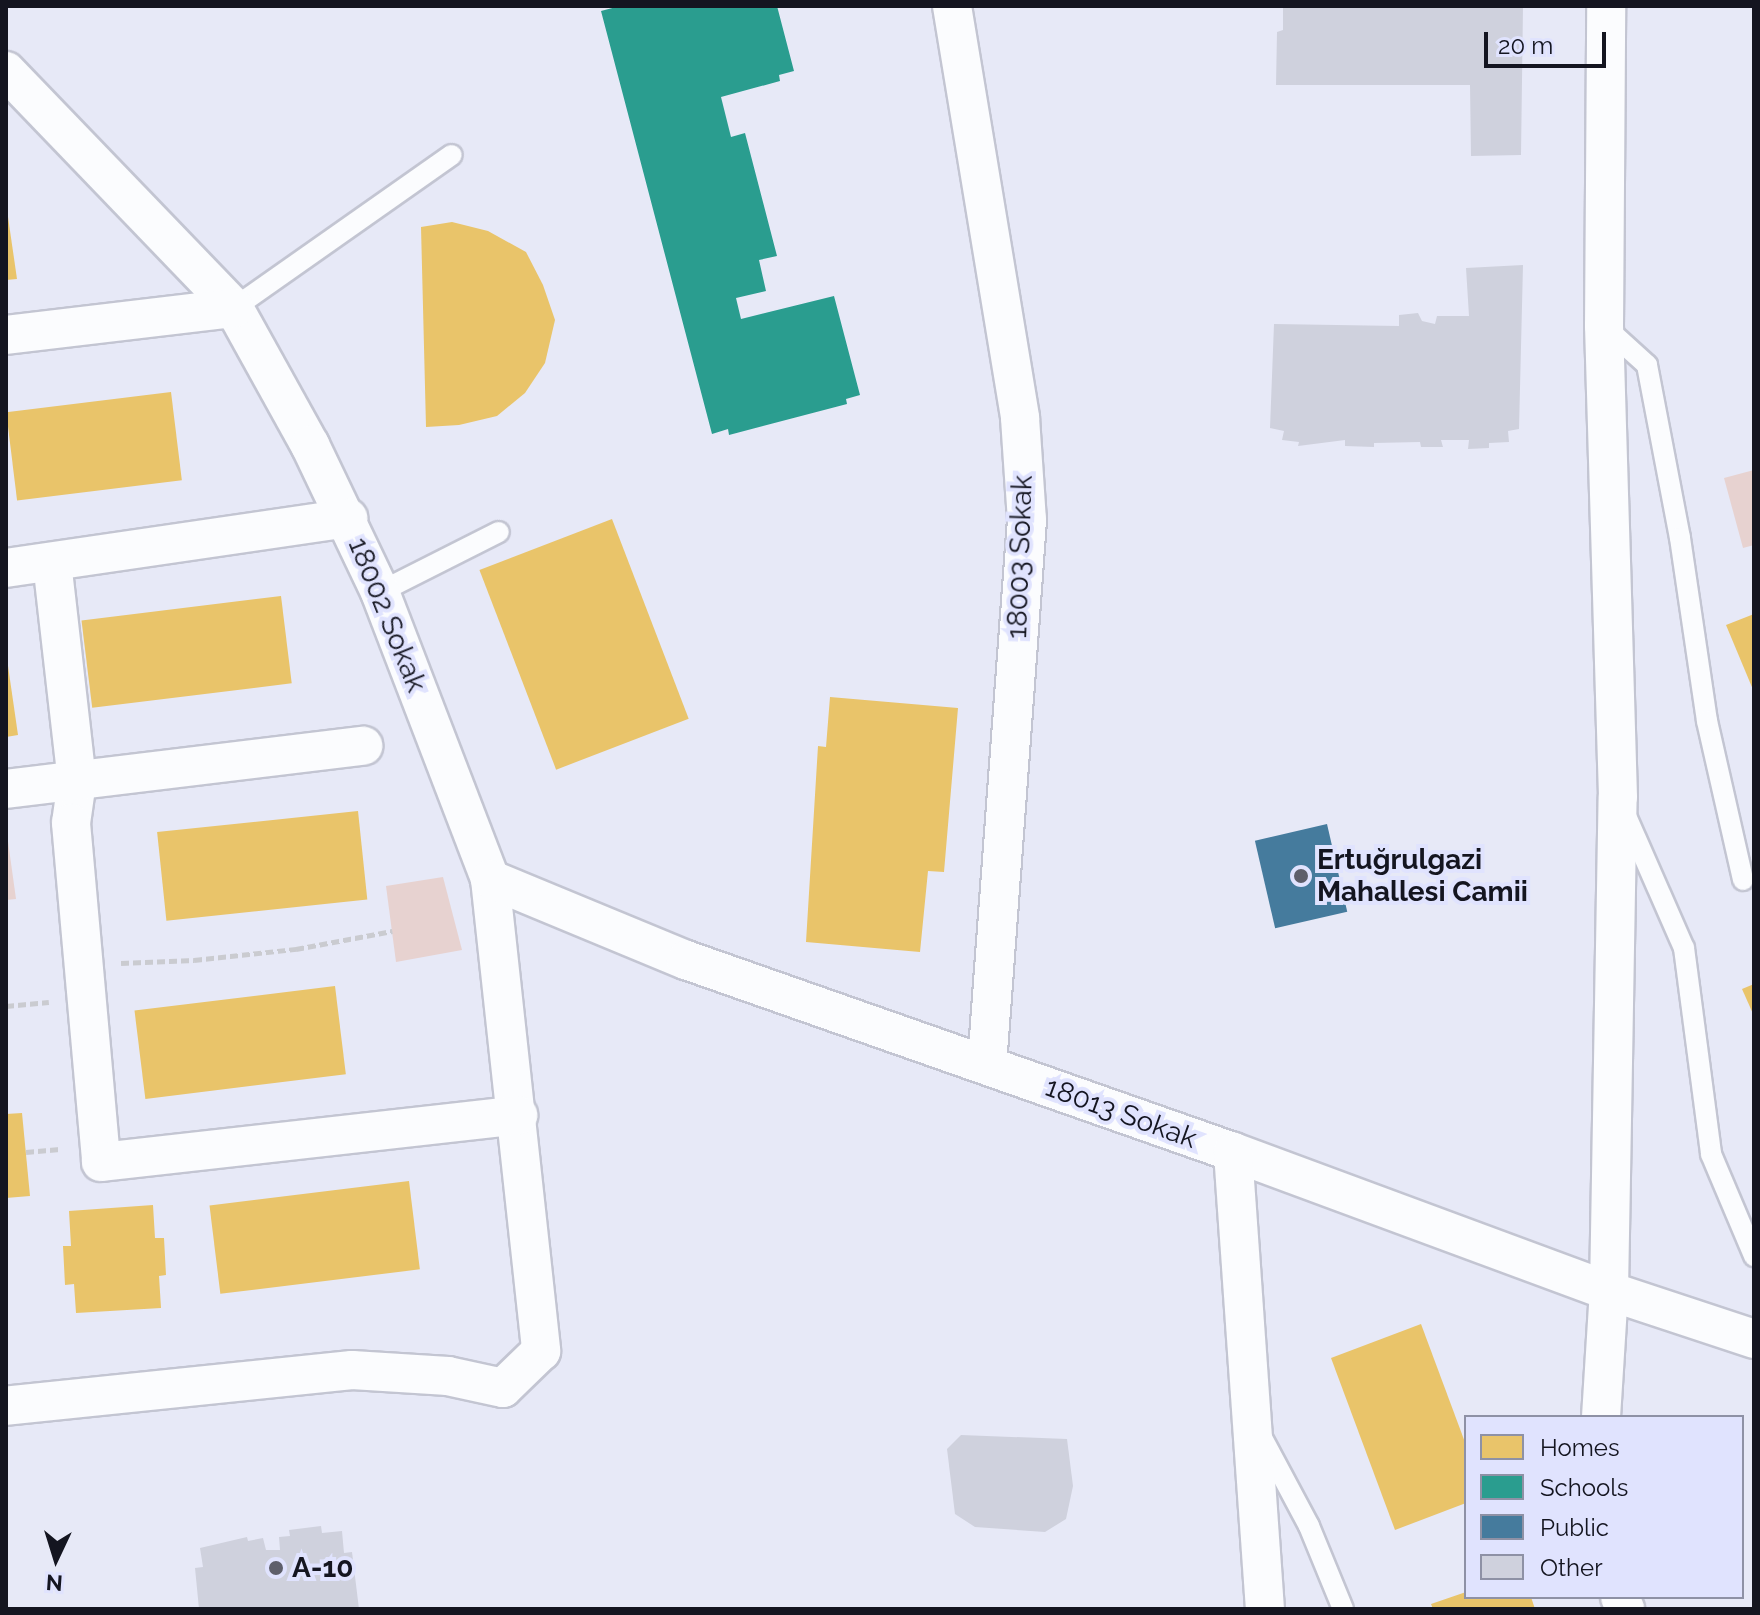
<!DOCTYPE html>
<meta charset="utf-8">
<style>
body{margin:0}
#map{position:relative;width:1760px;height:1615px;overflow:hidden;background:#e7e9f7;font-family:Raleway,sans-serif}
div>[style]{position:absolute}
.green>*{inset:0;background:#e7d2d0}
.homes>*{inset:0;background:#e9c46a;transform-origin:0 0}
.schools>*{inset:0;background:#2a9d8f}
.public>*{inset:0;background:#457b9d;transform-origin:0 0}
.building>*{inset:0;background:#cfd1dd}
.path>*{height:5px;margin-top:-2.5px;transform-origin:0;background:repeating-linear-gradient(90deg,#cacbd0 0 8px,transparent 0 12px)}
.roads{filter:drop-shadow(2px 0 #c3c5d2) drop-shadow(-2px 0 #c3c5d2) drop-shadow(0 2px #c3c5d2) drop-shadow(0 -2px #c3c5d2)}
.service>*{height:20px;margin:-10px;padding:0 10px;transform-origin:10px;border-radius:10px;background:#fbfcfe}
.minor>*{height:38px;margin:-19px;padding:0 19px;transform-origin:19px;border-radius:19px;background:#fbfcfe}
.dots>*{width:22px;height:22px;translate:-50% -50%;box-sizing:border-box;border:4px solid #e0e3fe;border-radius:50%}
span{translate:-50% -50%;white-space:nowrap;text-align:center;line-height:1.15;-webkit-text-stroke:8px #e0e3fe;paint-order:stroke}
.street-label{font-size:28px;color:#141520}
.poi-label{font-size:28px;color:#141520;font-weight:700}
.left{translate:0 -50%;text-align:left}
.frame{position:absolute;inset:0;border:8px solid #141520;pointer-events:none}
.legend{position:absolute;left:1464px;top:1415px;width:280px;height:184px;box-sizing:border-box;background:#e0e3fe;border:2px solid #8e91a5;margin:0;padding:10px 14px;list-style:none;font-size:24px;color:#141520}
.legend li{display:flex;align-items:center;gap:16px;height:40px}
.legend b{width:40px;border:2px solid #8e91a5}
.north{position:absolute;left:16px;top:1519px;width:80px;height:80px;-webkit-text-stroke:6px #e0e3fe;paint-order:stroke;rotate:184deg;font-size:22px;font-weight:700;line-height:32px;text-align:center;color:#141520}
.north::after{content:'';display:block;margin:auto;width:28px;height:36px;background:#141520;clip-path:polygon(50% 0,100% 100%,50% 72%,0 100%)}
.scale{position:absolute;left:1484px;top:32px;width:122px;height:36px;box-sizing:border-box;border:4px solid #141520;border-top:0;padding-left:10px;font-size:24px;line-height:28px;white-space:nowrap;color:#141520;-webkit-text-stroke:6px #e0e3fe;paint-order:stroke}
</style>
<div id="map">
<div class="green">
<div style="clip-path:polygon(1754px 470px,1754px 545px,1743px 548px,1724px 478px)"></div>
<div style="clip-path:polygon(6px 827px,16px 899px,6px 900px)"></div>
<div style="clip-path:polygon(443px 877px,462px 950px,396px 962px,386px 886px)"></div>
</div>
<div class="homes">
<div style="clip-path:polygon(6px 203px,17px 279px,6px 280px)"></div>
<div style="clip-path:polygon(452px 222px,488px 231px,526px 252px,543px 285px,555px 320px,545px 363px,525px 393px,497px 416px,459px 425px,426px 427px,421px 227px)"></div>
<div style="left:171px;top:392px;width:89px;height:166px;rotate:83deg"></div>
<div style="left:612px;top:519px;width:214px;height:142px;rotate:69deg"></div>
<div style="left:281px;top:596px;width:88px;height:201px;rotate:83deg"></div>
<div style="clip-path:polygon(1754px 614px,1754px 692px,1726px 625px)"></div>
<div style="clip-path:polygon(6px 652px,18px 735px,6px 737px)"></div>
<div style="clip-path:polygon(830px 697px,958px 708px,944px 872px,928px 871px,920px 952px,806px 942px,818px 746px,826px 747px)"></div>
<div style="left:358px;top:811px;width:89px;height:202px;rotate:84deg"></div>
<div style="clip-path:polygon(1754px 984px,1754px 1016px,1742px 989px)"></div>
<div style="left:335px;top:986px;width:89px;height:202px;rotate:83deg"></div>
<div style="clip-path:polygon(22px 1113px,30px 1196px,6px 1198px,6px 1114px)"></div>
<div style="left:409px;top:1181px;width:89px;height:201px;rotate:83deg"></div>
<div style="clip-path:polygon(153px 1205px,155px 1238px,164px 1238px,166px 1275px,159px 1276px,161px 1308px,76px 1313px,74px 1284px,65px 1285px,63px 1246px,71px 1246px,69px 1211px)"></div>
<div style="clip-path:polygon(1421px 1324px,1466px 1445px,1466px 1503px,1395px 1530px,1331px 1358px)"></div>
<div style="clip-path:polygon(1466px 1592px,1466px 1597px,1531px 1597px,1535px 1609px,1433px 1609px,1431px 1604px)"></div>
</div>
<div class="schools">
<div style="clip-path:polygon(620px 6px,777px 6px,794px 71px,779px 75px,780px 81px,721px 97px,731px 137px,745px 133px,777px 256px,759px 260px,766px 291px,736px 298px,741px 319px,834px 296px,860px 395px,846px 399px,847px 404px,729px 435px,728px 429px,712px 434px,601px 11px)"></div>
</div>
<div class="public">
<div style="left:1327px;top:824px;width:90px;height:74px;rotate:77deg"></div>
</div>
<div class="building">
<div style="clip-path:polygon(1283px 6px,1523px 6px,1521px 155px,1471px 156px,1470px 85px,1276px 85px,1277px 32px,1283px 30px)"></div>
<div style="clip-path:polygon(1523px 265px,1519px 429px,1508px 431px,1509px 442px,1489px 443px,1489px 448px,1468px 449px,1469px 440px,1441px 440px,1443px 447px,1421px 447px,1420px 442px,1374px 443px,1374px 447px,1345px 446px,1345px 440px,1298px 446px,1299px 442px,1282px 440px,1284px 431px,1270px 428px,1274px 324px,1399px 326px,1399px 315px,1418px 313px,1422px 321px,1435px 324px,1437px 316px,1469px 316px,1466px 268px)"></div>
<div style="clip-path:polygon(961px 1435px,1067px 1439px,1073px 1486px,1066px 1519px,1045px 1532px,975px 1527px,955px 1514px,947px 1449px)"></div>
<div style="clip-path:polygon(321px 1526px,322px 1533px,342px 1531px,344px 1553px,352px 1552px,359px 1609px,199px 1609px,195px 1568px,203px 1567px,200px 1548px,247px 1537px,248px 1541px,263px 1538px,266px 1550px,280px 1550px,279px 1537px,290px 1536px,289px 1530px)"></div>
</div>
<div class="path">
<div style="left:121px;top:963px;width:73px;rotate:-2.4deg"></div>
<div style="left:194px;top:960px;width:103px;rotate:-6.2deg"></div>
<div style="left:296px;top:949px;width:98px;rotate:-10.6deg"></div>
<div style="left:6px;top:1006px;width:43px;rotate:-5.3deg"></div>
<div style="left:26px;top:1152px;width:34px;rotate:-5deg"></div>
</div>
<div class="roads">
<div class="service">
<div style="left:234px;top:308px;width:266px;rotate:-35.1deg"></div>
<div style="left:1604px;top:326px;width:58px;rotate:42.2deg"></div>
<div style="left:1647px;top:365px;width:176px;rotate:79.2deg"></div>
<div style="left:1680px;top:538px;width:185px;rotate:81.6deg"></div>
<div style="left:1707px;top:721px;width:163px;rotate:77.2deg"></div>
<div style="left:380px;top:592px;width:133px;rotate:-26.8deg"></div>
<div style="left:1626px;top:816px;width:144px;rotate:66.3deg"></div>
<div style="left:1684px;top:948px;width:208px;rotate:82.5deg"></div>
<div style="left:1711px;top:1154px;width:111px;rotate:67.1deg"></div>
<div style="left:1261px;top:1436px;width:102px;rotate:61.9deg"></div>
<div style="left:1309px;top:1526px;width:90px;rotate:67.7deg"></div>
</div>
<div class="minor">
<div style="left:952px;top:6px;width:418px;rotate:80.6deg"></div>
<div style="left:1020px;top:418px;width:102px;rotate:86.1deg"></div>
<div style="left:1027px;top:520px;width:546px;rotate:94.2deg"></div>
<div style="left:6px;top:71px;width:329px;rotate:46.1deg"></div>
<div style="left:234px;top:308px;width:157px;rotate:61deg"></div>
<div style="left:310px;top:445px;width:163px;rotate:64.5deg"></div>
<div style="left:380px;top:592px;width:307px;rotate:69deg"></div>
<div style="left:490px;top:879px;width:475px;rotate:83.8deg"></div>
<div style="left:541px;top:1351px;width:53px;rotate:135.8deg"></div>
<div style="left:503px;top:1388px;width:56px;rotate:-167.7deg"></div>
<div style="left:448px;top:1376px;width:96px;rotate:-176.4deg"></div>
<div style="left:352px;top:1370px;width:348px;rotate:174.1deg"></div>
<div style="left:6px;top:335px;width:230px;rotate:-6.8deg"></div>
<div style="left:52px;top:562px;width:220px;rotate:83.5deg"></div>
<div style="left:77px;top:781px;width:42px;rotate:98.1deg"></div>
<div style="left:71px;top:823px;width:340px;rotate:84.9deg"></div>
<div style="left:101px;top:1162px;width:420px;rotate:-6.4deg"></div>
<div style="left:6px;top:568px;width:346px;rotate:-8.3deg"></div>
<div style="left:6px;top:789px;width:360px;rotate:-6.9deg"></div>
<div style="left:490px;top:879px;width:212px;rotate:22.5deg"></div>
<div style="left:686px;top:960px;width:580px;rotate:19.34deg"></div>
<div style="left:1233px;top:1152px;width:401px;rotate:20.3deg"></div>
<div style="left:1609px;top:1291px;width:153px;rotate:18.3deg"></div>
<div style="left:1233px;top:1152px;width:458px;rotate:86deg"></div>
<div style="left:1601px;top:1417px;width:126px;rotate:-86.4deg"></div>
<div style="left:1609px;top:1291px;width:494px;rotate:-89deg"></div>
<div style="left:1618px;top:797px;width:471px;rotate:-91.7deg"></div>
<div style="left:1604px;top:326px;width:320px;rotate:-89.6deg"></div>
<div style="left:1620px;top:1597px;width:13px;rotate:67deg"></div>
</div>
</div>
<div class="dots">
<div style="left:1301px;top:876px;background:#5e5f6b"></div>
<div style="left:276px;top:1568px;background:#5e5f6b"></div>
</div>
<div class="street-label">
<span style="left:1020px;top:557px;rotate:-88deg">18003 Sokak</span>
<span style="left:387px;top:615px;rotate:68deg">18002 Sokak</span>
<span style="left:1121px;top:1113px;rotate:20deg">18013 Sokak</span>
</div>
<div class="poi-label">
<span class="left" style="left:1317px;top:876px">Ertuğrulgazi<br>Mahallesi Camii</span>
<span class="left" style="left:292px;top:1568px">A-10</span>
</div>
<div class="frame"></div>
<ul class="legend">
<li><b style="height:22px;background:#e9c46a"></b>Homes</li>
<li><b style="height:22px;background:#2a9d8f"></b>Schools</li>
<li><b style="height:22px;background:#457b9d"></b>Public</li>
<li><b style="height:22px;background:#cfd1dd"></b>Other</li>
</ul>
<div class="north">N</div>
<div class="scale">20 m</div>
</div>
